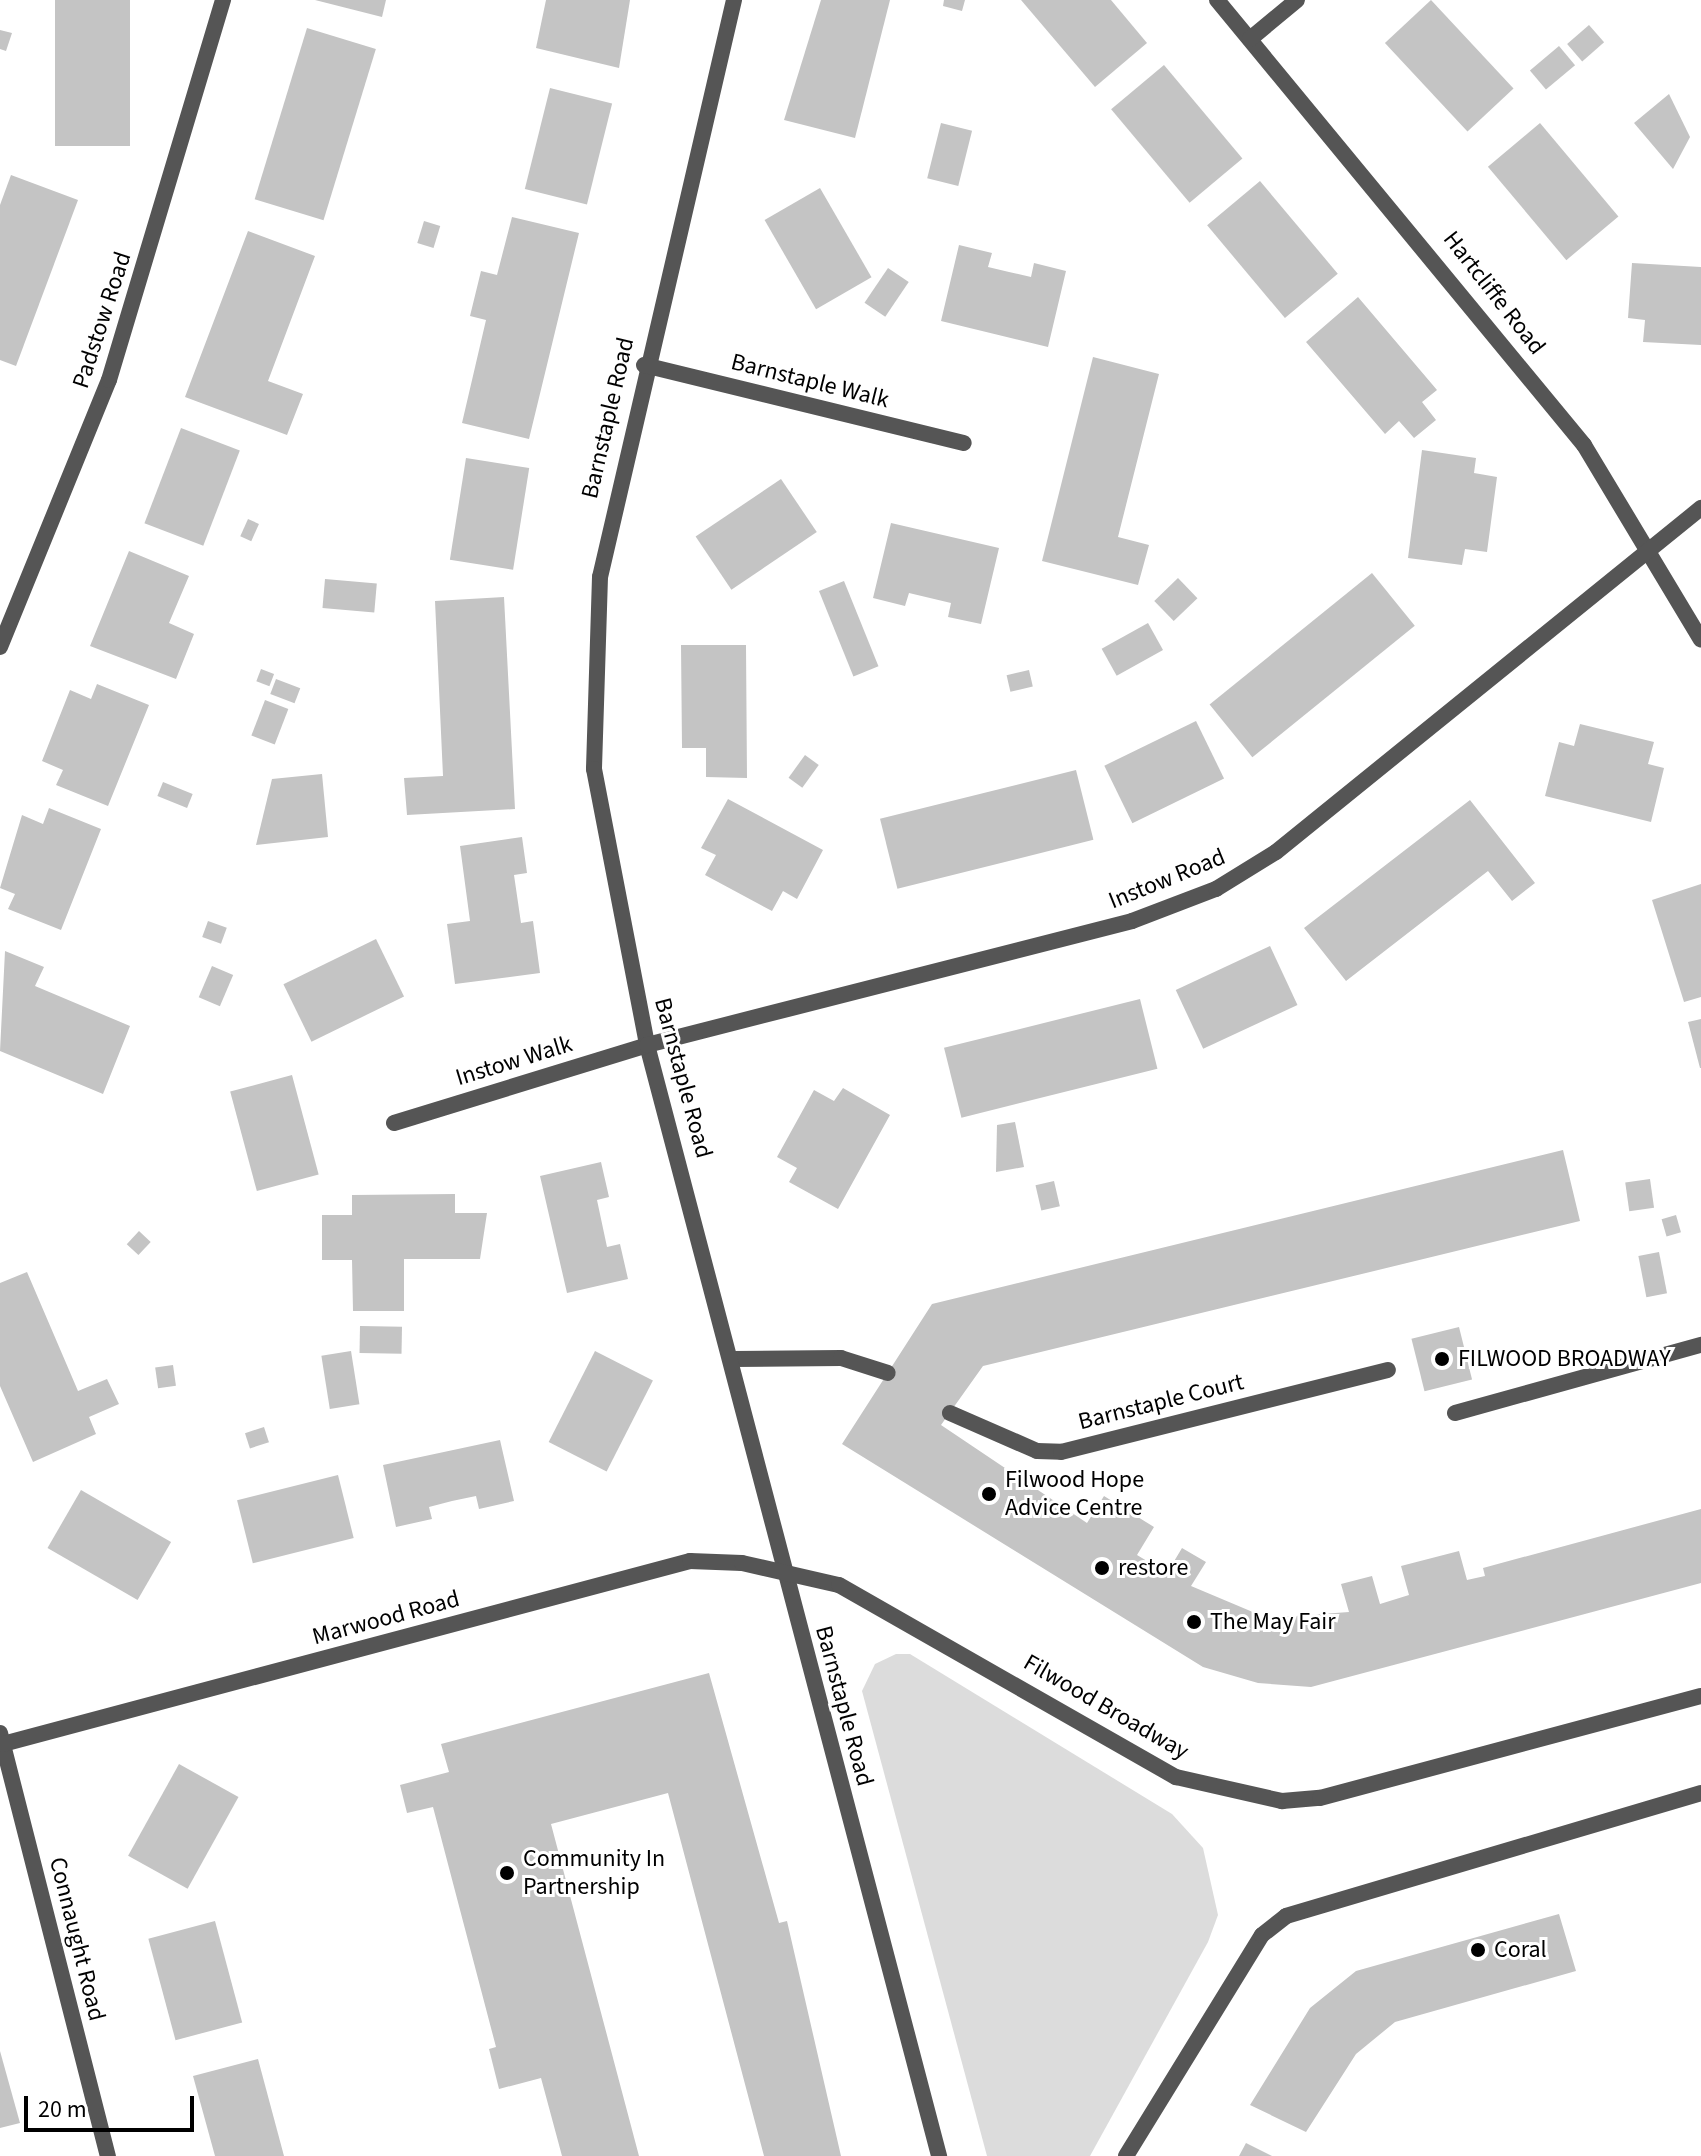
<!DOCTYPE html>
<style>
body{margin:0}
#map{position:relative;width:1701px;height:2156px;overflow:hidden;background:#fff;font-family:"Source Sans 3",sans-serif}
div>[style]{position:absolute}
.green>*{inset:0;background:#dcdcdc}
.building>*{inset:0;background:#c4c4c4;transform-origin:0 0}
.lane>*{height:16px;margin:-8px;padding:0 8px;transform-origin:8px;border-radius:8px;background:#555}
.street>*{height:16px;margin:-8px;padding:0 8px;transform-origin:8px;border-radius:8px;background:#555}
.dots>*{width:22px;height:22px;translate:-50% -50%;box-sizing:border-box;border:4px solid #fff;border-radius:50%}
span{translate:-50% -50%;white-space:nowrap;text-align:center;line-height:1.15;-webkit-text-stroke:6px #fff;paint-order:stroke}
.street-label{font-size:24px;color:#000}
.poi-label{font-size:24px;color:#000}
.left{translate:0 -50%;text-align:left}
.scale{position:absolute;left:24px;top:2096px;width:170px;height:36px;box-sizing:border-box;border:4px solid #000;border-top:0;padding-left:10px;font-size:24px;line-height:28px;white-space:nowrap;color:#000;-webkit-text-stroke:6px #fff;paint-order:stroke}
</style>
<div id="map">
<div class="green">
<div style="clip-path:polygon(896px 1654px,910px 1654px,1172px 1814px,1203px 1848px,1218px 1915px,1208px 1942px,1090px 2156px,987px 2156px,862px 1691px,875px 1664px)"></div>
</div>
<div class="building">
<div style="left:55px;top:0;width:75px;height:146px"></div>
<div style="clip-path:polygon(315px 0,386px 0,382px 17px)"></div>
<div style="clip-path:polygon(546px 0,630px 0,619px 68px,536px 48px)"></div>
<div style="clip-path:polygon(821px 0,890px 0,855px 138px,784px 120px)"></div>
<div style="clip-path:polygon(944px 0,965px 0,962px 11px,943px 6px)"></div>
<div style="clip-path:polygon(1021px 0,1111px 0,1147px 43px,1095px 87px)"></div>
<div style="left:1431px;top:0;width:121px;height:63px;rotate:47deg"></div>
<div style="left:1589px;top:25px;width:23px;height:29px;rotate:49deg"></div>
<div style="left:307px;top:28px;width:72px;height:179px;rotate:17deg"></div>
<div style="clip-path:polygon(0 30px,12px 33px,6px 51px,0 49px)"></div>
<div style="left:1559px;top:46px;width:25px;height:38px;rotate:50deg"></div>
<div style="left:1164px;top:65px;width:122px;height:69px;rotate:50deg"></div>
<div style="left:550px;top:88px;width:64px;height:104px;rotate:14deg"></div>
<div style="clip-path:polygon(1669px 94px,1690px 137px,1673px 169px,1634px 123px)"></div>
<div style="left:941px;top:123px;width:32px;height:57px;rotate:14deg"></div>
<div style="left:1540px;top:123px;width:122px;height:68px;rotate:50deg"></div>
<div style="clip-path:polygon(11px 175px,78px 200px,16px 366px,0 360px,0 205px)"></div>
<div style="left:1260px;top:181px;width:121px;height:69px;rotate:50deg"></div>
<div style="left:820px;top:188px;width:103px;height:64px;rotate:60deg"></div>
<div style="clip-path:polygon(512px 217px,579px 233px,529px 439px,462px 423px,486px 320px,470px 316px,481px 271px,497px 275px)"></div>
<div style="left:424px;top:221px;width:17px;height:23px;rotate:17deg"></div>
<div style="clip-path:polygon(248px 231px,315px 256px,268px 381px,303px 394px,287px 435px,185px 397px)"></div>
<div style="clip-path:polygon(959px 245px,992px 253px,988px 267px,1009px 272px,1031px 277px,1034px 263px,1066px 271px,1048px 347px,941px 321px)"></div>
<div style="clip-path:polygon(1632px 263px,1701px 267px,1701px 345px,1643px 342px,1645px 320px,1628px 318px)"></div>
<div style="left:888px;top:268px;width:25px;height:42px;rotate:34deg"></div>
<div style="clip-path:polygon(1358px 297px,1437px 390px,1422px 402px,1436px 420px,1414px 438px,1399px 421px,1385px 434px,1306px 342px)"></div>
<div style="clip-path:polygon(1093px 357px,1159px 374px,1118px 537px,1149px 545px,1138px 585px,1042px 561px)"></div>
<div style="left:181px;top:428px;width:63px;height:102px;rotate:21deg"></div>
<div style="clip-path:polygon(1422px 450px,1476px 458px,1474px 473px,1497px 477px,1487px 552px,1465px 549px,1462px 565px,1408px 558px)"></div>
<div style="left:466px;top:458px;width:64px;height:103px;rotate:9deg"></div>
<div style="left:781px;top:479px;width:64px;height:103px;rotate:56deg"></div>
<div style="left:248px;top:519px;width:12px;height:19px;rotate:24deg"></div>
<div style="clip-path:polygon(891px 523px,999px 548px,981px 624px,948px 617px,951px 603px,909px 593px,905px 606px,873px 598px)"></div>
<div style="clip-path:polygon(129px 551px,189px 576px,169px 623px,194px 634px,176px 679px,90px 646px)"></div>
<div style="left:1372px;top:573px;width:68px;height:209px;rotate:51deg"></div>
<div style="left:1178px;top:578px;width:28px;height:33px;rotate:46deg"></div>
<div style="left:325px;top:579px;width:52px;height:29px;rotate:5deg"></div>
<div style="left:844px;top:581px;width:92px;height:27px;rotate:68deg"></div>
<div style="clip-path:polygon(504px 597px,515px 809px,407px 815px,404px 778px,443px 776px,435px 601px)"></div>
<div style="left:1148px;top:623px;width:31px;height:53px;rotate:61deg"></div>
<div style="clip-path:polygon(681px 645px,746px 645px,747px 778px,706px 777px,706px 748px,682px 748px)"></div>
<div style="left:261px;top:669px;width:14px;height:13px;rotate:21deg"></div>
<div style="left:1029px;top:670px;width:17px;height:23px;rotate:77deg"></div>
<div style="left:276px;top:679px;width:26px;height:16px;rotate:21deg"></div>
<div style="clip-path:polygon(97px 684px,149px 705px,108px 806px,56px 785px,63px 770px,42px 761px,70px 690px,91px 699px)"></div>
<div style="left:265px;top:700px;width:25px;height:38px;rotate:21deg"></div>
<div style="left:1196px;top:721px;width:64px;height:102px;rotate:64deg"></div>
<div style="clip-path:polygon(1580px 724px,1654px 742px,1648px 764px,1664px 768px,1651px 822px,1545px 796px,1559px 742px,1574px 746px)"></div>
<div style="left:805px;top:755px;width:17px;height:28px;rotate:36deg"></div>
<div style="left:1076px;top:770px;width:72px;height:202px;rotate:76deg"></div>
<div style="clip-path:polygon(322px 774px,328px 837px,256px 845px,272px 779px)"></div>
<div style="left:163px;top:782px;width:32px;height:15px;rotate:22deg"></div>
<div style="clip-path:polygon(728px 799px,823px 850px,797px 899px,783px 891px,772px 911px,705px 875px,716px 855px,701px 848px)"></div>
<div style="clip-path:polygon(1470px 800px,1535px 883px,1512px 901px,1488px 871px,1346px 981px,1304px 928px)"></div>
<div style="clip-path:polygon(49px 808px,101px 829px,61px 930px,8px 909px,15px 894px,0 888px,22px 815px,43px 824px)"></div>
<div style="clip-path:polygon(522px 837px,527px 873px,514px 875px,521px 923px,533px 921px,540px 973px,455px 984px,447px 924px,470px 921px,460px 846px)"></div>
<div style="clip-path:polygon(1701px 884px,1701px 997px,1684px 1002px,1652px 900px)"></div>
<div style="left:208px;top:921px;width:20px;height:17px;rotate:20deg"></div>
<div style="left:376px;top:939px;width:64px;height:103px;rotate:64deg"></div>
<div style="left:1270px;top:946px;width:65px;height:104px;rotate:65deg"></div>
<div style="clip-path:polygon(5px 951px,44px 967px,35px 986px,130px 1026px,103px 1094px,0 1051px)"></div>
<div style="left:212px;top:966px;width:23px;height:34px;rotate:23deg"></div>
<div style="left:1140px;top:999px;width:72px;height:202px;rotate:76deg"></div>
<div style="clip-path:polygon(1701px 1019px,1701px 1068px,1700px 1068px,1688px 1022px)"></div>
<div style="left:292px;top:1075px;width:103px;height:64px;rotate:75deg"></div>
<div style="clip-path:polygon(843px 1088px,890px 1115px,838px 1209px,789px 1182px,797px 1168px,777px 1157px,814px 1090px,834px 1101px)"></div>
<div style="clip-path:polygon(1015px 1122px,1024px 1167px,996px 1172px,997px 1125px)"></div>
<div style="clip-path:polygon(1563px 1150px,1580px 1221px,983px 1366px,941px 1425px,1087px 1523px,1104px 1496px,1154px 1527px,1137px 1555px,1167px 1573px,1182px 1548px,1206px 1562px,1191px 1586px,1267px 1618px,1349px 1612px,1341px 1584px,1372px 1576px,1380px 1604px,1409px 1595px,1401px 1566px,1459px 1551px,1467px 1580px,1485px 1576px,1483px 1568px,1701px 1509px,1701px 1583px,1311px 1687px,1258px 1683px,1203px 1667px,842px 1444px,932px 1304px)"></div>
<div style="clip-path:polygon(601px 1162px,609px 1197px,597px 1200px,607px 1247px,620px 1244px,628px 1279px,567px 1293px,540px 1176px)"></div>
<div style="left:1650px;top:1179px;width:29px;height:25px;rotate:82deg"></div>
<div style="left:1054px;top:1181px;width:26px;height:19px;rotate:77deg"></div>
<div style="clip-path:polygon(455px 1194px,455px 1213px,487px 1213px,480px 1259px,404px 1259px,404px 1311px,353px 1311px,352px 1260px,322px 1260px,322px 1215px,352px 1215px,352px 1195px)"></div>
<div style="left:1676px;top:1215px;width:18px;height:15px;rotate:74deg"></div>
<div style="left:139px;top:1231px;width:16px;height:18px;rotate:43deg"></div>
<div style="left:1659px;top:1252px;width:42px;height:21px;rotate:79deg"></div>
<div style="clip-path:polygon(27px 1272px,78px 1391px,107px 1379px,119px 1404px,89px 1417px,96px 1434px,33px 1462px,0 1386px,0 1283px)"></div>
<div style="left:360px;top:1326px;width:42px;height:27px;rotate:1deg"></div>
<div style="left:1459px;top:1327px;width:54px;height:49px;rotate:76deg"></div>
<div style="left:351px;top:1351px;width:54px;height:30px;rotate:81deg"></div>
<div style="left:595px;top:1351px;width:65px;height:102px;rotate:27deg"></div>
<div style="left:173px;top:1365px;width:21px;height:18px;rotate:82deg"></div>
<div style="left:264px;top:1427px;width:16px;height:20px;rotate:72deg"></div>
<div style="clip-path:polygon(500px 1440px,514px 1501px,479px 1509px,476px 1496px,452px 1501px,429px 1507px,432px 1519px,396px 1527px,383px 1465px)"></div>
<div style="left:338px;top:1475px;width:65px;height:104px;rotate:76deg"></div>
<div style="left:81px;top:1490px;width:104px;height:67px;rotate:30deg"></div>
<div style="clip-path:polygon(709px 1673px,779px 1923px,787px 1921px,841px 2156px,764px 2156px,668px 1793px,551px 1824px,639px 2156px,562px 2156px,541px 2078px,499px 2089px,489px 2049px,496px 2047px,433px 1807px,407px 1813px,400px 1785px,449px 1772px,441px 1744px)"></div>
<div style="left:179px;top:1764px;width:68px;height:105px;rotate:29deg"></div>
<div style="clip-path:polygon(1559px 1914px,1576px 1971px,1395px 2022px,1356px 2054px,1306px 2132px,1250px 2105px,1310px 2008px,1356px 1971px)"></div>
<div style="left:215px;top:1921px;width:105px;height:69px;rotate:75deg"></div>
<div style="clip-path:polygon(0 2051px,20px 2123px,0 2128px)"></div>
<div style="clip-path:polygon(258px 2059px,284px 2156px,215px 2156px,193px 2076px)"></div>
<div style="clip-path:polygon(1246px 2143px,1272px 2156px,1239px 2156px)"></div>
</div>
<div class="lane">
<div style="left:734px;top:1359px;width:107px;rotate:-0.5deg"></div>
<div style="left:841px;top:1358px;width:49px;rotate:17.7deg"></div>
<div style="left:950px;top:1413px;width:95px;rotate:23.6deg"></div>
<div style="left:1037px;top:1451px;width:24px;rotate:2deg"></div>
<div style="left:1061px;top:1452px;width:337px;rotate:-14.1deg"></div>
<div style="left:1455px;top:1413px;width:255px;rotate:-15.5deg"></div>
</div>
<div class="street">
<div style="left:734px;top:0;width:592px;rotate:103.07deg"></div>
<div style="left:600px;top:577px;width:192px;rotate:91.8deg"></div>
<div style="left:594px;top:769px;width:281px;rotate:79.1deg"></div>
<div style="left:647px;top:1045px;width:1149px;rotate:75.27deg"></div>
<div style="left:1217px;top:0;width:577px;rotate:50.49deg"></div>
<div style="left:1584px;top:445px;width:227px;rotate:59deg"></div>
<div style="left:1250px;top:39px;width:61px;rotate:-39.7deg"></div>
<div style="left:644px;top:365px;width:329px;rotate:13.7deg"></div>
<div style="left:0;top:647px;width:288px;rotate:-67.8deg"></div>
<div style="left:109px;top:380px;width:397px;rotate:-73.3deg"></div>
<div style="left:394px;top:1123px;width:265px;rotate:-17.1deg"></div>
<div style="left:647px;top:1045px;width:501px;rotate:-14.34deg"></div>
<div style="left:1132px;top:921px;width:90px;rotate:-20.9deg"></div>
<div style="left:1216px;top:889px;width:70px;rotate:-31.7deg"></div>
<div style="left:1276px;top:852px;width:547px;rotate:-38.99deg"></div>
<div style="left:0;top:1733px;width:437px;rotate:75.7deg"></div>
<div style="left:3px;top:1744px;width:711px;rotate:-14.92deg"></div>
<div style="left:690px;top:1561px;width:52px;rotate:2.2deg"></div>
<div style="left:742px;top:1563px;width:99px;rotate:12.8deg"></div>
<div style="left:839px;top:1585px;width:388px;rotate:29.7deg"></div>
<div style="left:1176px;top:1777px;width:109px;rotate:12.8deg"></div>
<div style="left:1282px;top:1801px;width:38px;rotate:-5deg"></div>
<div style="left:1320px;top:1798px;width:394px;rotate:-15deg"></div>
<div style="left:1126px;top:2156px;width:259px;rotate:-58.4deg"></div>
<div style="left:1262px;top:1935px;width:31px;rotate:-38deg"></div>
<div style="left:1286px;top:1916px;width:433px;rotate:-16.5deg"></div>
</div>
<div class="dots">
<div style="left:1442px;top:1359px;background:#000"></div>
<div style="left:989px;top:1494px;background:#000"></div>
<div style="left:1102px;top:1568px;background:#000"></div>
<div style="left:1194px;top:1622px;background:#000"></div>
<div style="left:507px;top:1873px;background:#000"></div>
<div style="left:1478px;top:1950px;background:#000"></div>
</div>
<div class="street-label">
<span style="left:1494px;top:293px;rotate:52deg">Hartcliffe Road</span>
<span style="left:102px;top:320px;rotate:-72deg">Padstow Road</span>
<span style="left:810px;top:381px;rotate:14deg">Barnstaple Walk</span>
<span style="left:608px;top:418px;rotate:-77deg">Barnstaple Road</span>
<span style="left:1167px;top:879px;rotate:-22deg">Instow Road</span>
<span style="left:514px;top:1061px;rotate:-17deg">Instow Walk</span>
<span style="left:683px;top:1078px;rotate:75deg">Barnstaple Road</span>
<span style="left:1161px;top:1402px;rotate:-14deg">Barnstaple Court</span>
<span style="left:386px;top:1618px;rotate:-15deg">Marwood Road</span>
<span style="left:844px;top:1706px;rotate:75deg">Barnstaple Road</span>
<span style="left:1106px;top:1707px;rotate:30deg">Filwood Broadway</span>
<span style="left:77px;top:1939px;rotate:76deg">Connaught Road</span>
</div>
<div class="poi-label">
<span class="left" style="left:1458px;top:1359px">FILWOOD BROADWAY</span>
<span class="left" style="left:1005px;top:1494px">Filwood Hope<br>Advice Centre</span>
<span class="left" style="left:1118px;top:1568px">restore</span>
<span class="left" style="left:1210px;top:1622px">The May Fair</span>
<span class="left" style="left:523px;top:1873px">Community In<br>Partnership</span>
<span class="left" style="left:1494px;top:1950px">Coral</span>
</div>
<div class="scale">20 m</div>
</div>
